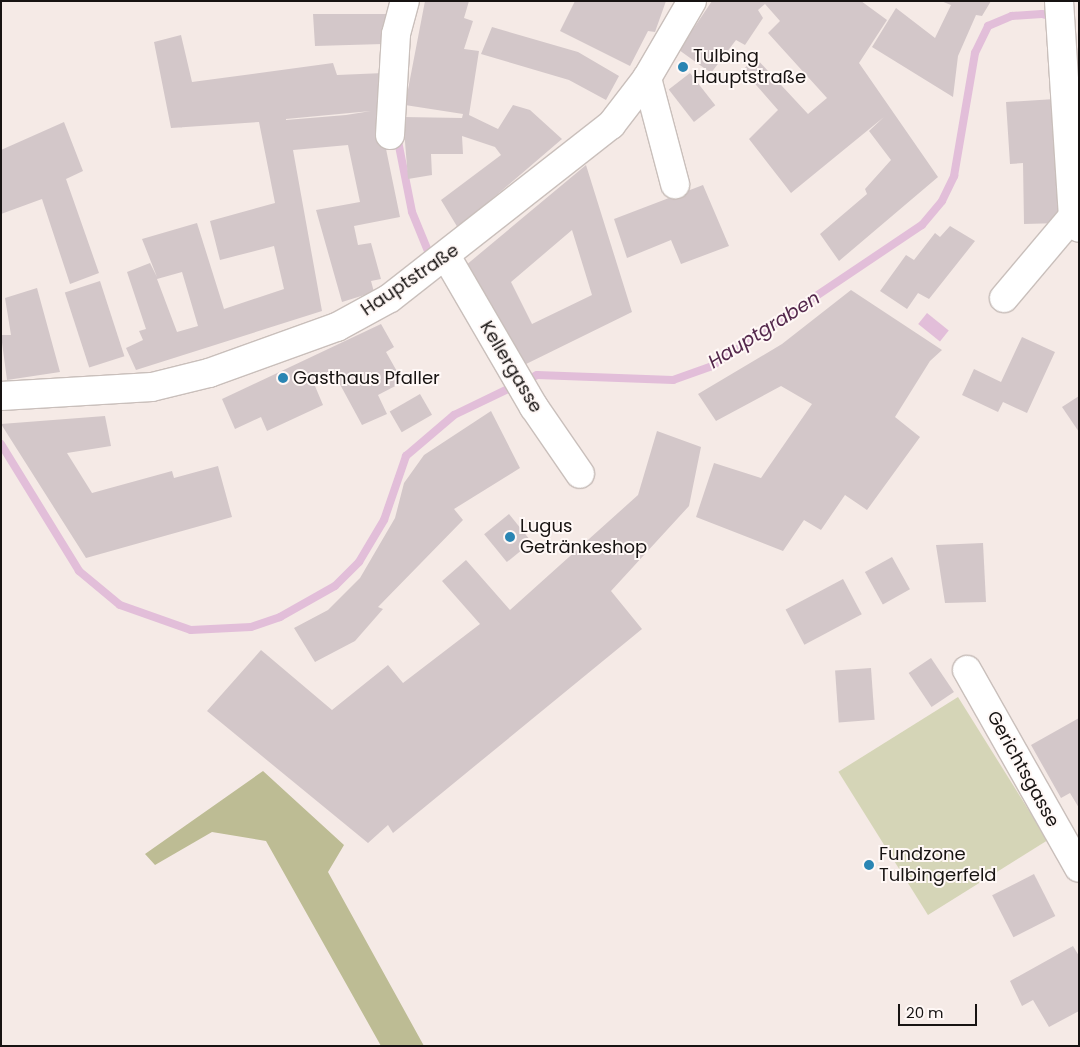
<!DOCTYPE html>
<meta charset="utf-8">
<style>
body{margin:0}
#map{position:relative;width:1080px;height:1047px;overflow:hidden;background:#f5eae6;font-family:Poppins,sans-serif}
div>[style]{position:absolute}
.green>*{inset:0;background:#d5d5b7;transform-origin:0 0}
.forest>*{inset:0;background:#bdbc94}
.water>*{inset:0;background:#e2bed9;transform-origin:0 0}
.stream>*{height:8px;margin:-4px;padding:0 4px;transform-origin:4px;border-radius:4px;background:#e2bed9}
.building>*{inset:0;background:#d3c7c9;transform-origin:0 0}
.roads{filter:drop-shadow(1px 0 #c9bfbb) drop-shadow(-1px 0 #c9bfbb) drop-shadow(0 1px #c9bfbb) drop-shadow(0 -1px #c9bfbb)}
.minor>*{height:28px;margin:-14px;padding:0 14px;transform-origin:14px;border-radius:14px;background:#fff}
.dots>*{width:14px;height:14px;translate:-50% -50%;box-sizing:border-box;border:2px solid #fff8f6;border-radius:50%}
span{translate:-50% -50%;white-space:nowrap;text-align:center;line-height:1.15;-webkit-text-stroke:4px #fff8f6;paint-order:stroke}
.poi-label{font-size:18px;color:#171312}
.left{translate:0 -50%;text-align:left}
.street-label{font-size:18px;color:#171312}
.water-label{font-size:19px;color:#54284c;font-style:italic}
.frame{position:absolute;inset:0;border:2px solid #171312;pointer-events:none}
.scale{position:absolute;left:898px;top:1004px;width:79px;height:22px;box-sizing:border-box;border:2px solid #171312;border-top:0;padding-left:6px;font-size:15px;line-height:18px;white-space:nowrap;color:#171312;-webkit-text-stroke:4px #fff8f6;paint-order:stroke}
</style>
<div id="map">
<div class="green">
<div style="left:958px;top:697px;width:169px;height:141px;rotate:58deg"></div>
</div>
<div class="forest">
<div style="clip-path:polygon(263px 771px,344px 845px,328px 872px,424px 1046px,381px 1046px,266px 841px,212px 832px,155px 865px,145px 854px)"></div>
</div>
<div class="water">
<div style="left:927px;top:313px;width:28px;height:14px;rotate:39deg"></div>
</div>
<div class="stream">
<div style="left:397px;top:136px;width:77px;rotate:78.8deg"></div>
<div style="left:412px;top:212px;width:42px;rotate:67.7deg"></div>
<div style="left:1px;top:444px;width:149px;rotate:58.4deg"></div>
<div style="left:79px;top:571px;width:53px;rotate:39.7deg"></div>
<div style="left:120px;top:605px;width:75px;rotate:19.4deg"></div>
<div style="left:191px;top:630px;width:60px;rotate:-2.9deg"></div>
<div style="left:251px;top:627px;width:31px;rotate:-19deg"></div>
<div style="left:280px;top:617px;width:63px;rotate:-29.4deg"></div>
<div style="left:335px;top:586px;width:34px;rotate:-45deg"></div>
<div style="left:359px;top:562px;width:49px;rotate:-59.2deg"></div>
<div style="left:384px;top:520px;width:68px;rotate:-71deg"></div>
<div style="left:406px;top:456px;width:63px;rotate:-40.5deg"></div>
<div style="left:454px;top:415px;width:92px;rotate:-25.7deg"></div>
<div style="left:537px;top:375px;width:136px;rotate:2.1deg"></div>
<div style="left:673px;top:380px;width:41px;rotate:-19.7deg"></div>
<div style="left:712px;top:366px;width:253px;rotate:-33.9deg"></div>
<div style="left:922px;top:225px;width:31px;rotate:-50deg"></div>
<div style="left:942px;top:201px;width:28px;rotate:-64deg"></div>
<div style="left:954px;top:176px;width:125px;rotate:-80.3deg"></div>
<div style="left:975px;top:53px;width:30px;rotate:-64deg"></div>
<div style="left:988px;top:26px;width:26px;rotate:-23deg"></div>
<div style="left:1012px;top:16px;width:30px;rotate:-4deg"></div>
<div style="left:1042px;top:14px;width:15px;rotate:16deg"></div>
</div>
<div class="building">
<div style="clip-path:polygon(425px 1px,469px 1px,464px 18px,473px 21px,464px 49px,479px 51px,469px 115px,498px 129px,513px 105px,530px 110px,562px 139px,458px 228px,441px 200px,501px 155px,495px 147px,462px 136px,463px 154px,431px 154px,432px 175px,408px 179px,403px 117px,462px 118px,463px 114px,405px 105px)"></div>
<div style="clip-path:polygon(575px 1px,666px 1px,655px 32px,648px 31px,630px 66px,560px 31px)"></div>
<div style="clip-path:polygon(712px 1px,861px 1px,887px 20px,859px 63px,938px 177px,839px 261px,820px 234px,867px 194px,865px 189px,891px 160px,869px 131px,884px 117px,791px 193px,749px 139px,778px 110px,743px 70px,755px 57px,808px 114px,827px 98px,768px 33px,780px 21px,765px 4px,758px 10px,763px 18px,745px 45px,736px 40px,711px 73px,679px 50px)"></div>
<div style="clip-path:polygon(941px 1px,991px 1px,982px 16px,976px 15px,958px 56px,953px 97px,872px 47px,896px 8px,935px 38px,951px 5px)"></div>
<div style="clip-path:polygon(313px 14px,387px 14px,383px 44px,315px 46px)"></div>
<div style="clip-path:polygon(492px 27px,578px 52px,619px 76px,606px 100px,569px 80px,481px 54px)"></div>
<div style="clip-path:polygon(evenodd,181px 35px,192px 82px,333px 63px,337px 75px,384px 73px,378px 110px,400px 217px,354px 226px,358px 245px,371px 243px,381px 279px,371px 281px,374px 292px,342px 302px,316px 210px,360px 202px,348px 145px,293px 150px,322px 311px,136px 370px,126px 348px,143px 340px,139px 331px,146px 329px,127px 272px,150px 263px,157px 277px,142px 239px,197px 223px,224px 309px,284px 289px,274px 246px,220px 260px,210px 221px,275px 203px,259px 122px,171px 128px,154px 42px,181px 35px,371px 111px,346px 115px,286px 120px,286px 119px,371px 111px,181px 35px,182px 272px,198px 326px,177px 332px,157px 279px,182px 272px)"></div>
<div style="left:690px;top:73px;width:41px;height:27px;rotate:52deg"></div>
<div style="clip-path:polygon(1055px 99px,1061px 223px,1024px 224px,1023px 163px,1010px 164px,1006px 102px)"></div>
<div style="clip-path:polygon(64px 122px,83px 171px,66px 179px,99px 273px,70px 284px,42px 199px,1px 214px,1px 150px)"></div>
<div style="clip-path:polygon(evenodd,586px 165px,632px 312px,520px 367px,465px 266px,586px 165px,572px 230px,592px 295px,532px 324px,511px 282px,572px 230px)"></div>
<div style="clip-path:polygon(703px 185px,729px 246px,681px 264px,671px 240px,627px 258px,614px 219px)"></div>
<div style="clip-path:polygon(950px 226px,975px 241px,929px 299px,918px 293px,907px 309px,880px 291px,906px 255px,914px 260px,935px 233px,940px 237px)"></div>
<div style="left:100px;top:281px;width:79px;height:37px;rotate:72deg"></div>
<div style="clip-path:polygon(37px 288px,60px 372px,7px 380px,1px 335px,11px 335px,5px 298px)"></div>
<div style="clip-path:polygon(851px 290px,942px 350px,930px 361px,895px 417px,920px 437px,867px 510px,845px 495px,821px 530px,804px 520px,783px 551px,696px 517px,714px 463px,761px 478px,812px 404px,781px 386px,716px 421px,698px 394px,782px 344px)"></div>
<div style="clip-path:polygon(381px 324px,394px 347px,386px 352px,403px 382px,378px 395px,387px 414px,362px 425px,336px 377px,315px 386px,323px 405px,267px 431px,261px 417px,235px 429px,222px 399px)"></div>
<div style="clip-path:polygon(1022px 337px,1055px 352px,1027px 413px,1003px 402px,998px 412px,962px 395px,974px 369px,1001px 382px)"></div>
<div style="left:420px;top:394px;width:24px;height:35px;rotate:60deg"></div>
<div style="clip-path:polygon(1079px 396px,1079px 432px,1062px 407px)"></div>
<div style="clip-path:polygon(491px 411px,520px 468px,454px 509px,463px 520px,378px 607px,383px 609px,355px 641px,315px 662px,294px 628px,328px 610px,360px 578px,395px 518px,404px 483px,424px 455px)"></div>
<div style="clip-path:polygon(105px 416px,111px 446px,67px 453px,92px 493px,172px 471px,174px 478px,218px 466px,232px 517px,86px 558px,1px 424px)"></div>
<div style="clip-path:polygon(657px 431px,701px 447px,689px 506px,611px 591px,642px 629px,393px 833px,388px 825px,368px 843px,207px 711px,261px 650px,332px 710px,388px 665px,403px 683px,480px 624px,442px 581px,466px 560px,510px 610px,638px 495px)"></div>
<div style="left:509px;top:514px;width:36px;height:32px;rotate:51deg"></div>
<div style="clip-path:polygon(983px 543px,986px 602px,945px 603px,936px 545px)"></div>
<div style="left:892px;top:557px;width:37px;height:31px;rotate:61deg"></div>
<div style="left:843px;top:579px;width:40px;height:65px;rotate:62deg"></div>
<div style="left:931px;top:658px;width:41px;height:27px;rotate:56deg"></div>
<div style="left:871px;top:668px;width:52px;height:36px;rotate:86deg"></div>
<div style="clip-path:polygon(1079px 718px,1079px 808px,1070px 793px,1061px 798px,1031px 745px)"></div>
<div style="left:1034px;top:874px;width:47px;height:47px;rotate:63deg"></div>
<div style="clip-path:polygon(1073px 946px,1079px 956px,1079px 1011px,1049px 1027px,1033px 1000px,1022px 1006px,1010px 981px)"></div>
</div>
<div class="roads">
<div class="minor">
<div style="left:1059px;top:1px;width:215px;rotate:86.3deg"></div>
<div style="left:1073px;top:216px;width:13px;rotate:63deg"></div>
<div style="left:647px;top:78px;width:110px;rotate:75.2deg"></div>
<div style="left:390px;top:135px;width:101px;rotate:-86.6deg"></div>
<div style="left:396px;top:34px;width:34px;rotate:-75deg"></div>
<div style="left:446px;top:256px;width:175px;rotate:59.8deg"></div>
<div style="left:534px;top:407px;width:81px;rotate:55.5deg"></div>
<div style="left:1004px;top:298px;width:107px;rotate:-49.9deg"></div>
<div style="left:1px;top:396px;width:151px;rotate:-3.4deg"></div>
<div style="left:152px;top:387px;width:59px;rotate:-13.8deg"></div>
<div style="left:209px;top:373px;width:136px;rotate:-19.8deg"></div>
<div style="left:337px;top:327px;width:60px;rotate:-28.7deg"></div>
<div style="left:390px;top:298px;width:281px;rotate:-38.1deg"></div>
<div style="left:611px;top:125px;width:59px;rotate:-52.5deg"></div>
<div style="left:647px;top:78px;width:89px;rotate:-59.7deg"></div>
<div style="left:967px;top:670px;width:227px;rotate:60.5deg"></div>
</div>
</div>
<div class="dots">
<div style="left:683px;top:67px;background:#2a85b3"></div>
<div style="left:283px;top:378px;background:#2a85b3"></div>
<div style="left:510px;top:537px;background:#2a85b3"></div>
<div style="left:869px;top:865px;background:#2a85b3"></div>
</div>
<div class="poi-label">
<span class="left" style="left:693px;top:67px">Tulbing<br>Hauptstraße</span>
<span class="left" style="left:293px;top:378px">Gasthaus Pfaller</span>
<span class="left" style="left:520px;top:537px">Lugus<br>Getränkeshop</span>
<span class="left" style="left:879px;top:865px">Fundzone<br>Tulbingerfeld</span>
</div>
<div class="street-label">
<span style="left:410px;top:280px;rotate:-34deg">Hauptstraße</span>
<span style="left:511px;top:367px;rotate:59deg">Kellergasse</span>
<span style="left:1023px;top:769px;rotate:61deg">Gerichtsgasse</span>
</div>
<div class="water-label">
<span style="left:764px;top:330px;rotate:-32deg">Hauptgraben</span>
</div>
<div class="frame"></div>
<div class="scale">20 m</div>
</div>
